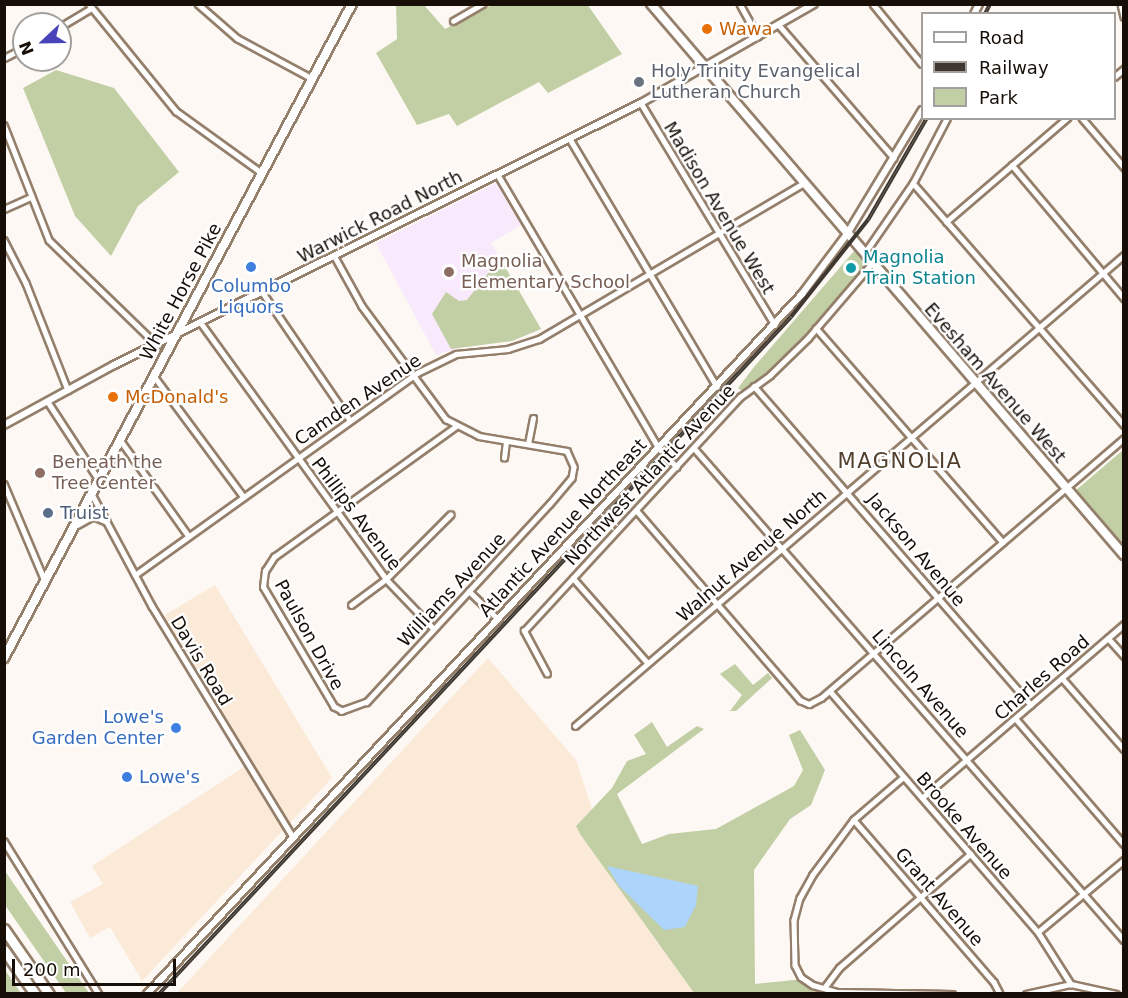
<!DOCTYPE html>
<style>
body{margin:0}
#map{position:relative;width:1128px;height:998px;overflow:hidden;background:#fdf8f3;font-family:"DejaVu Sans",sans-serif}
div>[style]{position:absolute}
.built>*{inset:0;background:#fcead9}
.education>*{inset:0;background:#f8e9fc}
.green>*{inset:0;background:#c2cfa4}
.water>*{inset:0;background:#add4fb}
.roads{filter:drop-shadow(2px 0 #947f6b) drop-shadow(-2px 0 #947f6b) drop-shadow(0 2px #947f6b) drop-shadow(0 -2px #947f6b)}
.minor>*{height:4.5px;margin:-2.25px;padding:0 2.25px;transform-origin:2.25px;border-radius:2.25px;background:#fff}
.tertiary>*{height:6px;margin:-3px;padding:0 3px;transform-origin:3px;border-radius:3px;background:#fff}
.primary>*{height:8px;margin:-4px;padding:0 4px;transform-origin:4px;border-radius:4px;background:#fff}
.trunk>*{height:8px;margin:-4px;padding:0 4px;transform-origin:4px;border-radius:4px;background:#fff}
.motorway>*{height:9px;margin:-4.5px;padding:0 4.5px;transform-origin:4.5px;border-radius:4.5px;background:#fff}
.rail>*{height:4px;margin-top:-2px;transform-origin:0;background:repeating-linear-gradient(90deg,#fff 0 4.5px,#3f3830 0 9px);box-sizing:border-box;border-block:2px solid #3f3830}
.dots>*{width:16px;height:16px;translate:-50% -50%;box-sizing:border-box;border:3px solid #fff;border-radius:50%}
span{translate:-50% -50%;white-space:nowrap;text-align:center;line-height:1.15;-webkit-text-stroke:4.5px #fff;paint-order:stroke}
.food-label{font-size:18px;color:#c56008}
.left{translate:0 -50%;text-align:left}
.worship-label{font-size:18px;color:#5b616d}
.street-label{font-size:18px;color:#170f07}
.culture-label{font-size:18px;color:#0d838f}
.education-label{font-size:18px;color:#785e54}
.shop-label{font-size:18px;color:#366cbe}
.right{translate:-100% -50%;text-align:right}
.service-label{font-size:18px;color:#4e5e75}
.quarter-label{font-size:21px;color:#523f2c;letter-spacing:1.5px}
.frame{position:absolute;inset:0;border:6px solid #170f07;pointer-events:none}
.legend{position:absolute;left:921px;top:12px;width:195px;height:108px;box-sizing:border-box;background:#fff;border:2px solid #a29f9c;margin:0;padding:8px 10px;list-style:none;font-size:18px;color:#170f07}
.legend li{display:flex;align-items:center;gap:12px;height:30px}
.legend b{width:30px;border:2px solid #a29f9c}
.north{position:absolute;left:12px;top:12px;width:60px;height:60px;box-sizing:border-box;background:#fff;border:2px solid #a29f9c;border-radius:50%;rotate:248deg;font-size:16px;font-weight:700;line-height:24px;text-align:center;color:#170f07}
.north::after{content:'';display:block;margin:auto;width:21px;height:27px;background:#4943b9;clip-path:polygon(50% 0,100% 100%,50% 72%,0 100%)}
.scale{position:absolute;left:12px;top:959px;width:164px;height:27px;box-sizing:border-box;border:3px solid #170f07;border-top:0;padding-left:8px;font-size:18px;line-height:21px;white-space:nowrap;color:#170f07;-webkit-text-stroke:4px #fff;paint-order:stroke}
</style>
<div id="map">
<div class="built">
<div style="clip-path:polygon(215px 585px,332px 778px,142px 981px,110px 927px,90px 938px,70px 902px,103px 884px,92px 866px,247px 765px,160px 618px)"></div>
<div style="clip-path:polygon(488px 658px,576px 760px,592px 809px,576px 826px,580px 834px,694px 993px,176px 994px)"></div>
</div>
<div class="education">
<div style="clip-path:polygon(496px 183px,521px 225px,491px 243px,541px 329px,512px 341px,465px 346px,436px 355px,376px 243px)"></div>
</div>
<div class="green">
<div style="clip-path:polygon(587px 4px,622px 54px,548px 93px,539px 82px,457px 126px,449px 114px,417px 125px,376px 53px,397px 39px,396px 5px,424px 5px,445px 29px,492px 5px)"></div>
<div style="clip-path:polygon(56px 70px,114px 88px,179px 172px,138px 206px,111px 256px,75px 216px,23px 88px)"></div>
<div style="clip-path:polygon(855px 250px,865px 263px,862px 269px,785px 359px,769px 375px,742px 391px,738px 388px,754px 367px)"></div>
<div style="clip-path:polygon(500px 258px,541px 329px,512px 341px,451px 349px,432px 314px,446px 292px,459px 301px,467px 300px)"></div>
<div style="clip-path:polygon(1123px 450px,1123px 545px,1075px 491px)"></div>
<div style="clip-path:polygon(735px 664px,753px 685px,768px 673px,772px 678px,736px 711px,730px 711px,742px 695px,720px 674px)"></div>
<div style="clip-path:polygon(652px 722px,667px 747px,697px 726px,704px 729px,617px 794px,642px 844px,669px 834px,716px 829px,794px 786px,803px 770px,789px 735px,800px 730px,825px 770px,811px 805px,790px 819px,754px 870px,755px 984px,804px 979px,833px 993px,694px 993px,580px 834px,576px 826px,612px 788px,627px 761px,646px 754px,634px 735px)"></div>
<div style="clip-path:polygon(4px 871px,5px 871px,89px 993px,66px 993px,5px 905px)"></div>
<div style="clip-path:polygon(4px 970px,5px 970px,21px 993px,5px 993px)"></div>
</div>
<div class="water">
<div style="clip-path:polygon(607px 866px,698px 886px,696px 905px,685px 927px,664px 930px,619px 886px)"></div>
</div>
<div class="roads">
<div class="minor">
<div style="left:89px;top:4px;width:138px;rotate:50.9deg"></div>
<div style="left:176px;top:111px;width:106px;rotate:35.8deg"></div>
<div style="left:198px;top:4px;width:52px;rotate:41.1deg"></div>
<div style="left:237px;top:38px;width:86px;rotate:28.3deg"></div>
<div style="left:740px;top:4px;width:37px;rotate:61deg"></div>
<div style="left:873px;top:4px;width:77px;rotate:50.8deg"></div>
<div style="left:1121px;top:4px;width:13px;rotate:77deg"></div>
<div style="left:453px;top:21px;width:34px;rotate:-30deg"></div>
<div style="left:778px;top:24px;width:177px;rotate:49.1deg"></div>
<div style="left:60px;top:27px;width:37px;rotate:-31deg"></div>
<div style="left:4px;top:58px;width:22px;rotate:-27deg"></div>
<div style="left:1114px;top:77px;width:13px;rotate:-39deg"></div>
<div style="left:641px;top:103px;width:259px;rotate:58.9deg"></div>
<div style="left:1082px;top:118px;width:65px;rotate:49.4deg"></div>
<div style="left:4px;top:125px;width:123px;rotate:68.6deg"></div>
<div style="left:49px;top:240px;width:151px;rotate:44.2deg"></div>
<div style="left:570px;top:139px;width:288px;rotate:59.3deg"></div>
<div style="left:1012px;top:165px;width:174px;rotate:49.9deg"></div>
<div style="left:498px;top:175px;width:317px;rotate:59.5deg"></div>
<div style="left:659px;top:448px;width:26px;rotate:47deg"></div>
<div style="left:913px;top:183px;width:321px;rotate:48.9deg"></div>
<div style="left:4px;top:209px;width:30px;rotate:-24deg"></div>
<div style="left:946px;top:222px;width:160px;rotate:-40.7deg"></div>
<div style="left:4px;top:240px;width:48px;rotate:62.9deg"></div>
<div style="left:26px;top:283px;width:115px;rotate:68.6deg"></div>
<div style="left:864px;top:254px;width:86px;rotate:-55.4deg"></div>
<div style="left:913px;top:183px;width:73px;rotate:-62.4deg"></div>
<div style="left:335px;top:257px;width:56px;rotate:61.1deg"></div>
<div style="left:362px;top:306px;width:141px;rotate:53.4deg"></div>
<div style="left:446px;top:419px;width:37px;rotate:27deg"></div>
<div style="left:479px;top:436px;width:89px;rotate:9.7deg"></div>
<div style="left:567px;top:451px;width:17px;rotate:66deg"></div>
<div style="left:574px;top:467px;width:11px;rotate:100deg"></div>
<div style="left:572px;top:478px;width:34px;rotate:130deg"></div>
<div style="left:550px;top:504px;width:270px;rotate:132.7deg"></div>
<div style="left:367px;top:702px;width:27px;rotate:160deg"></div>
<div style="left:342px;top:711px;width:9px;rotate:-153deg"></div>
<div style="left:334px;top:707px;width:139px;rotate:-120.6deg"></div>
<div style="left:263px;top:587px;width:16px;rotate:-83deg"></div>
<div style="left:265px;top:571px;width:17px;rotate:-57deg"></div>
<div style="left:274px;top:557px;width:223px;rotate:-35.7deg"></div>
<div style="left:263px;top:293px;width:154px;rotate:55.6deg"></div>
<div style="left:201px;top:323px;width:316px;rotate:54.1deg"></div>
<div style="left:386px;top:579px;width:68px;rotate:46.2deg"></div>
<div style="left:816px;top:328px;width:284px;rotate:48.9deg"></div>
<div style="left:154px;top:376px;width:149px;rotate:53.4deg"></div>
<div style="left:754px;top:386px;width:422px;rotate:49deg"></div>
<div style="left:48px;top:402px;width:93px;rotate:56.8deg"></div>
<div style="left:121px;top:441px;width:115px;rotate:54.5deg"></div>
<div style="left:528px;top:444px;width:26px;rotate:-79deg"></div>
<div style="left:694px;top:448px;width:653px;rotate:48.85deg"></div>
<div style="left:504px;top:458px;width:16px;rotate:-83deg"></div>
<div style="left:87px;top:464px;width:20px;rotate:-11deg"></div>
<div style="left:4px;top:484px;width:105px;rotate:67.1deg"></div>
<div style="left:93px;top:496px;width:125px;rotate:61.8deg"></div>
<div style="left:152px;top:606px;width:271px;rotate:58.6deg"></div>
<div style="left:637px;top:511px;width:250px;rotate:49.2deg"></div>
<div style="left:800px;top:700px;width:10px;rotate:24deg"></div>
<div style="left:809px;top:704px;width:13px;rotate:-27deg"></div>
<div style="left:821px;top:698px;width:399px;rotate:-40.6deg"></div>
<div style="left:77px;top:525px;width:18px;rotate:-29deg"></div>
<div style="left:93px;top:516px;width:15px;rotate:23deg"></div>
<div style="left:135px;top:575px;width:347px;rotate:-35.6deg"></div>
<div style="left:417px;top:373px;width:43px;rotate:-26deg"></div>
<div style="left:456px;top:354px;width:52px;rotate:-5.5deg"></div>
<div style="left:508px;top:349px;width:33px;rotate:-18deg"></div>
<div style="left:539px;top:339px;width:308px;rotate:-30.5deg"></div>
<div style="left:573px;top:578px;width:113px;rotate:48.6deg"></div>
<div style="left:469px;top:591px;width:40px;rotate:44deg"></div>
<div style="left:351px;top:605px;width:44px;rotate:-36.6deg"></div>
<div style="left:386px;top:579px;width:91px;rotate:-45deg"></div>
<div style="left:1108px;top:638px;width:24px;rotate:48deg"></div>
<div style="left:547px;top:674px;width:49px;rotate:-118.1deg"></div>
<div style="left:524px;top:631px;width:318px;rotate:-47.3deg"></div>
<div style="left:740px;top:397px;width:37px;rotate:-36deg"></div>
<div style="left:770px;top:375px;width:53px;rotate:-44.2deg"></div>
<div style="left:808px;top:338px;width:99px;rotate:-49.5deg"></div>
<div style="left:1062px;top:678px;width:94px;rotate:48.9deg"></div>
<div style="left:830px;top:691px;width:318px;rotate:49.2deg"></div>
<div style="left:1038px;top:932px;width:62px;rotate:57.6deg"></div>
<div style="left:1016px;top:719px;width:165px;rotate:49.2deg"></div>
<div style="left:575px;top:726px;width:723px;rotate:-40.63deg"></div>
<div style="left:904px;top:777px;width:66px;rotate:139.3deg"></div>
<div style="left:854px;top:820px;width:69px;rotate:126.7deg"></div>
<div style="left:813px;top:875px;width:26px;rotate:119deg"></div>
<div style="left:800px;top:898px;width:23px;rotate:105deg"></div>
<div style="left:794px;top:920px;width:45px;rotate:88.7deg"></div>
<div style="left:795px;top:965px;width:13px;rotate:63deg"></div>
<div style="left:801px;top:977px;width:14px;rotate:34deg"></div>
<div style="left:813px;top:985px;width:26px;rotate:16deg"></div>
<div style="left:838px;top:992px;width:114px;rotate:1deg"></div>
<div style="left:922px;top:798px;width:267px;rotate:-40.7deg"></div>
<div style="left:854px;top:820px;width:214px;rotate:49.2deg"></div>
<div style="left:994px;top:982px;width:13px;rotate:63deg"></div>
<div style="left:4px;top:841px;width:180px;rotate:58.2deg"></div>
<div style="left:1038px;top:932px;width:112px;rotate:-39.9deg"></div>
<div style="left:824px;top:988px;width:25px;rotate:-53deg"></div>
<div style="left:839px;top:968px;width:174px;rotate:-41deg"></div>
<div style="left:1026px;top:994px;width:46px;rotate:-12.5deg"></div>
<div style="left:1071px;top:984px;width:46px;rotate:12.5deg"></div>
</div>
<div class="tertiary">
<div style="left:974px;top:14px;width:11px;rotate:-63deg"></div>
<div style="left:4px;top:425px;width:125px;rotate:-28.6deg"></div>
<div style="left:114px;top:365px;width:589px;rotate:-26.43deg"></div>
<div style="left:641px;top:103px;width:199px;rotate:-29.8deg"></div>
<div style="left:147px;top:994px;width:959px;rotate:-46.9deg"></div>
<div style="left:802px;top:294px;width:75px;rotate:-53.1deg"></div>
<div style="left:847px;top:234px;width:145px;rotate:-58.8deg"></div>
</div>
<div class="primary">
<div style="left:651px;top:4px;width:726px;rotate:49.36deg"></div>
</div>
<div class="trunk">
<div style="left:4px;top:658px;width:741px;rotate:-61.98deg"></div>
</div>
<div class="motorway">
<div style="left:4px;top:929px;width:79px;rotate:55.3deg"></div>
<div style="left:4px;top:950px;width:54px;rotate:54.8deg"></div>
</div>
</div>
<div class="rail">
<div style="left:985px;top:14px;width:11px;rotate:-63deg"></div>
<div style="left:159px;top:994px;width:926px;rotate:-46.97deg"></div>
<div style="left:791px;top:317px;width:124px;rotate:-51.6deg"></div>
<div style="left:868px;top:220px;width:118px;rotate:-60deg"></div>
</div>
<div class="dots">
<div style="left:707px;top:29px;background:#e8710a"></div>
<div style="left:639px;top:82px;background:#6b7280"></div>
<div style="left:251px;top:267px;background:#3f7fe0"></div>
<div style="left:851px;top:268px;background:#0f9aa8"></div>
<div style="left:449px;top:272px;background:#8d6e63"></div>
<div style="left:113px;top:397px;background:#e8710a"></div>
<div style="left:40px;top:473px;background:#8d6e63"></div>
<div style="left:48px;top:513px;background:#5c6f8a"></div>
<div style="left:176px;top:728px;background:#3f7fe0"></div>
<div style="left:127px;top:777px;background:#3f7fe0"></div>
</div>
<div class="food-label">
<span class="left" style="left:719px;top:29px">Wawa</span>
<span class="left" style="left:125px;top:397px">McDonald's</span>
</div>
<div class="worship-label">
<span class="left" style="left:651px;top:82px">Holy Trinity Evangelical<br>Lutheran Church</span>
</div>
<div class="street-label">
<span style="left:719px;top:208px;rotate:59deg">Madison Avenue West</span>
<span style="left:380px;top:217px;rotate:-27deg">Warwick Road North</span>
<span style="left:181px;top:292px;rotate:-62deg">White Horse Pike</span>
<span style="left:995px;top:383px;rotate:49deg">Evesham Avenue West</span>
<span style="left:358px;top:400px;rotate:-34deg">Camden Avenue</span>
<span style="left:650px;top:475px;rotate:-47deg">Northwest Atlantic Avenue</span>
<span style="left:356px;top:514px;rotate:53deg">Phillips Avenue</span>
<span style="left:563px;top:528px;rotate:-47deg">Atlantic Avenue Northeast</span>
<span style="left:916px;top:550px;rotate:50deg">Jackson Avenue</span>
<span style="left:752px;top:556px;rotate:-41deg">Walnut Avenue North</span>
<span style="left:452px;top:590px;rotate:-47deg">Williams Avenue</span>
<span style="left:309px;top:635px;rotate:61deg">Paulson Drive</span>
<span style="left:201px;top:661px;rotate:59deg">Davis Road</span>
<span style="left:1042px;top:678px;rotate:-41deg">Charles Road</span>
<span style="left:920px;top:684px;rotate:49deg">Lincoln Avenue</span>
<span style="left:964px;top:826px;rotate:49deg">Brooke Avenue</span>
<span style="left:939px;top:897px;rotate:49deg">Grant Avenue</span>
</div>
<div class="culture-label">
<span class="left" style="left:863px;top:268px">Magnolia<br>Train Station</span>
</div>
<div class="education-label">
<span class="left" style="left:461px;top:272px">Magnolia<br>Elementary School</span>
<span class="left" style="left:52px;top:473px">Beneath the<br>Tree Center</span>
</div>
<div class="shop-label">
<span style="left:251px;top:297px">Columbo<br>Liquors</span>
<span class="right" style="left:164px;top:728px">Lowe's<br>Garden Center</span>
<span class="left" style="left:139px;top:777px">Lowe's</span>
</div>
<div class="service-label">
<span class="left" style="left:60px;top:513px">Truist</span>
</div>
<div class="quarter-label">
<span style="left:900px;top:461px">MAGNOLIA</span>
</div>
<div class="frame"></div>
<ul class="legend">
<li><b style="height:8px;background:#fff"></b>Road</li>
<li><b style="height:8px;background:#3f3830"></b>Railway</li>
<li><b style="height:16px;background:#c2cfa4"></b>Park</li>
</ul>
<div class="north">N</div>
<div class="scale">200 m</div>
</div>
